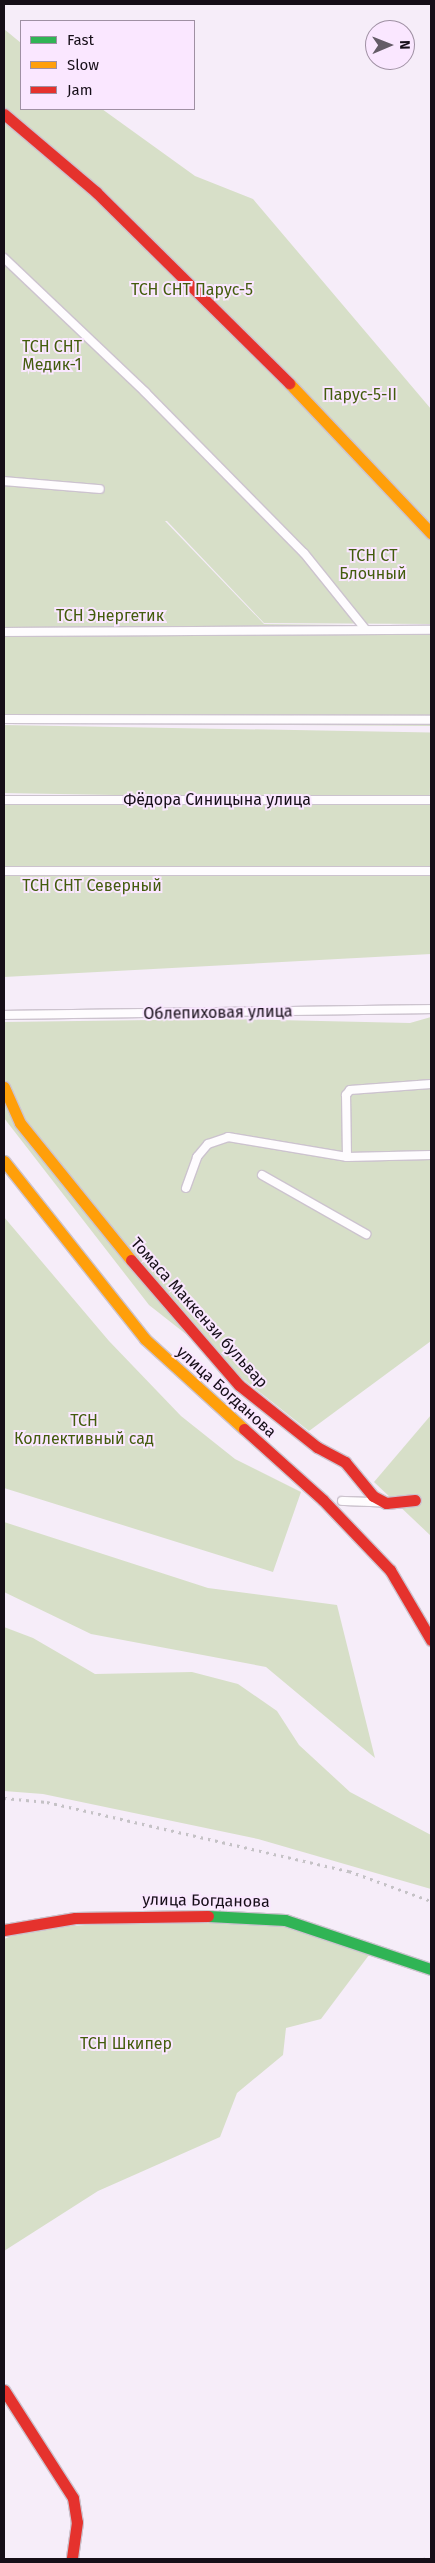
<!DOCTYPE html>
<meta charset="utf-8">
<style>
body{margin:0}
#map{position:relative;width:435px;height:2563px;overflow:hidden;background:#f6edf9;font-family:"Fira Sans",sans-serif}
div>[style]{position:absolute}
.green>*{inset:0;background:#d7dfc8;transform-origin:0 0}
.roads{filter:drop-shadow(1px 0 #ccc3ce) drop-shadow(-1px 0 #ccc3ce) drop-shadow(0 1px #ccc3ce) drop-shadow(0 -1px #ccc3ce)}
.street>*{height:8px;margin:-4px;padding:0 4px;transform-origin:4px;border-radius:4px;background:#fefcfe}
.fast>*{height:11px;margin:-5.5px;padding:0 5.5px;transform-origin:5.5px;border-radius:5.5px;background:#30b455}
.slow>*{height:11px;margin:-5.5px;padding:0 5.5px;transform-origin:5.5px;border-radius:5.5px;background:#ff9f0a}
.jam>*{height:11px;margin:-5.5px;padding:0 5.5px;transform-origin:5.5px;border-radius:5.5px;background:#e5322d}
.rail>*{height:2.5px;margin-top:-1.25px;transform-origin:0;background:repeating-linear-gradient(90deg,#c5c2c6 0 2.5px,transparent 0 7.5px)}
span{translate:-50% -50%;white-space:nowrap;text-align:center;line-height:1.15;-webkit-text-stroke:4px #fae7ff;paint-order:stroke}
.park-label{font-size:16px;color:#435c0d}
.street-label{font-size:16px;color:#160e18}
.frame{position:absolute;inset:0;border:5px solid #160e18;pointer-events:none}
.legend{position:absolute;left:20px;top:20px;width:175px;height:90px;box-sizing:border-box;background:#fae7ff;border:1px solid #9f90a3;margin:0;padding:6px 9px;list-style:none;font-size:15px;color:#160e18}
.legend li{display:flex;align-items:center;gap:10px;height:25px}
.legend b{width:25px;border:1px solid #9f90a3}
.north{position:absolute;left:365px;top:20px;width:50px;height:50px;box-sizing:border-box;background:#fae7ff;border:1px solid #9f90a3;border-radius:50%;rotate:89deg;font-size:14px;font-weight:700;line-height:20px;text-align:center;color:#160e18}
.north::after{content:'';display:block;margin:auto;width:18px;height:22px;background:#645c67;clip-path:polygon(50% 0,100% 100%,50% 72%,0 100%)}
</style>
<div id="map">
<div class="green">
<div style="clip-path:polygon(4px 29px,21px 43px,21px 109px,102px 109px,195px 176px,253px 199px,431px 409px,431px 624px,264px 623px,167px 521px,165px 521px,264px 624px,431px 626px,431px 726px,4px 723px)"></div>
<div style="left:4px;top:725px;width:427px;height:68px;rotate:1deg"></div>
<div style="clip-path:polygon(4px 798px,431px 804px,431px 954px,4px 977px)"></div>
<div style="clip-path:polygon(431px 1017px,431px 1341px,309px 1431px,149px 1305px,4px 1118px,4px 1022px,228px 1019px,410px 1023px)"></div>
<div style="clip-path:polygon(4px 1217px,109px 1341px,181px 1416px,235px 1459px,301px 1492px,273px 1572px,4px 1488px)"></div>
<div style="clip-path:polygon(431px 1415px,431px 1536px,374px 1482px)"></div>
<div style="clip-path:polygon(4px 1522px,208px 1588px,337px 1605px,375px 1758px,266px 1667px,91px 1634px,4px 1592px)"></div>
<div style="clip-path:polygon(4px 1627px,33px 1638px,95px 1674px,192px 1672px,238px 1684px,277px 1711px,299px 1745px,350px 1792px,431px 1835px,431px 1889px,258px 1839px,43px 1794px,4px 1791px)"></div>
<div style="clip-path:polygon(184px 1918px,282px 1924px,369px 1955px,321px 2019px,286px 2028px,283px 2055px,237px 2093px,220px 2137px,98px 2191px,4px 2251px,4px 1939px,29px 1929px)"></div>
</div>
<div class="roads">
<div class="street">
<div style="left:4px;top:258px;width:195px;rotate:43.5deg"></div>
<div style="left:145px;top:392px;width:226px;rotate:45.4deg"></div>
<div style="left:304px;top:553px;width:97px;rotate:51.2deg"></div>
<div style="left:4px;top:481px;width:96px;rotate:4.8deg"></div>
<div style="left:4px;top:632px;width:427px;rotate:-0.3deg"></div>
<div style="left:4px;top:719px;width:427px;rotate:0.1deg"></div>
<div style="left:4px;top:800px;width:427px"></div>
<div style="left:4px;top:871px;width:427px"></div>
<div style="left:4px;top:1015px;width:427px;rotate:-0.8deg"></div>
<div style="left:347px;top:1157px;width:62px;rotate:-90.9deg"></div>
<div style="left:346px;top:1095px;width:6px;rotate:-51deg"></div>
<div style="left:350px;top:1090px;width:81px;rotate:-4.2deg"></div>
<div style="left:262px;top:1175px;width:120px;rotate:29.6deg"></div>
<div style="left:186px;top:1188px;width:33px;rotate:-70deg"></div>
<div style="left:197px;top:1157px;width:17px;rotate:-50deg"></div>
<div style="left:208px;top:1144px;width:21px;rotate:-19deg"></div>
<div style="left:228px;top:1137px;width:121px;rotate:9.5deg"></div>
<div style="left:347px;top:1157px;width:84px;rotate:-1.4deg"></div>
<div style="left:342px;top:1501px;width:37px;rotate:2deg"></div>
</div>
<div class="fast">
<div style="left:208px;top:1916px;width:77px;rotate:3deg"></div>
<div style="left:285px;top:1920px;width:154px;rotate:18.6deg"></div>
</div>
<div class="slow">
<div style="left:289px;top:383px;width:207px;rotate:46.6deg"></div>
<div style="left:4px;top:1087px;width:39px;rotate:66deg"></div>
<div style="left:20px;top:1123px;width:176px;rotate:51deg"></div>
<div style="left:4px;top:1161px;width:227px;rotate:51.6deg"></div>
<div style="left:145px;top:1339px;width:134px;rotate:42.3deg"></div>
</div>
<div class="jam">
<div style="left:4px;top:114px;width:121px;rotate:40.3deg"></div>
<div style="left:96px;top:192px;width:272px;rotate:44.7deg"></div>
<div style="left:131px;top:1260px;width:165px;rotate:49.2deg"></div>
<div style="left:239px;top:1385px;width:100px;rotate:38.5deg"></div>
<div style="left:317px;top:1447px;width:32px;rotate:28deg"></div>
<div style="left:345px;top:1462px;width:44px;rotate:50.5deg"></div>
<div style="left:373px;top:1496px;width:15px;rotate:28deg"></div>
<div style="left:386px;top:1503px;width:29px;rotate:-6deg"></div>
<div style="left:244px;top:1429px;width:106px;rotate:41.9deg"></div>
<div style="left:323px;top:1500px;width:97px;rotate:46.3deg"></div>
<div style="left:390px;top:1570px;width:81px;rotate:59.6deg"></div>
<div style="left:4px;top:1930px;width:72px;rotate:-9.6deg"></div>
<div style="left:75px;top:1918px;width:133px;rotate:-0.9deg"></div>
<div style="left:4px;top:2390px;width:128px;rotate:57.4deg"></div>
<div style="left:73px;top:2498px;width:24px;rotate:81deg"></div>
<div style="left:77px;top:2522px;width:37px;rotate:98deg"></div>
</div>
</div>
<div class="rail">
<div style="left:4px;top:1798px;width:43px;rotate:5.3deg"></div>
<div style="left:47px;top:1802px;width:310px;rotate:12.9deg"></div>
<div style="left:349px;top:1871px;width:87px;rotate:20.1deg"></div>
<div style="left:423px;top:2559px;width:8px;rotate:-7deg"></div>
</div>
<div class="park-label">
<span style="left:192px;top:290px">ТСН СНТ Парус-5</span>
<span style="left:52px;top:356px">ТСН СНТ<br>Медик-1</span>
<span style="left:360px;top:395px">Парус-5-II</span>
<span style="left:373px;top:565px">ТСН СТ<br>Блочный</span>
<span style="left:110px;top:616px">ТСН Энергетик</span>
<span style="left:92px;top:886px">ТСН СНТ Северный</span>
<span style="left:84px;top:1430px">ТСН<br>Коллективный сад</span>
<span style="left:126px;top:2044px">ТСН Шкипер</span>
</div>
<div class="street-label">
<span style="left:217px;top:800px">Фёдора Синицына улица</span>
<span style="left:218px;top:1013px;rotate:-1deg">Облепиховая улица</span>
<span style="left:199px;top:1313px;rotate:48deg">Томаса Маккензи бульвар</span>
<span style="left:226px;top:1392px;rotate:42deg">улица Богданова</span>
<span style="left:206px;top:1901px;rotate:1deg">улица Богданова</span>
</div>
<div class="frame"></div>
<ul class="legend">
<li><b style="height:6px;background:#30b455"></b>Fast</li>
<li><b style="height:6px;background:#ff9f0a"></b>Slow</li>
<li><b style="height:6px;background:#e5322d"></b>Jam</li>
</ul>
<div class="north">N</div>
</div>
